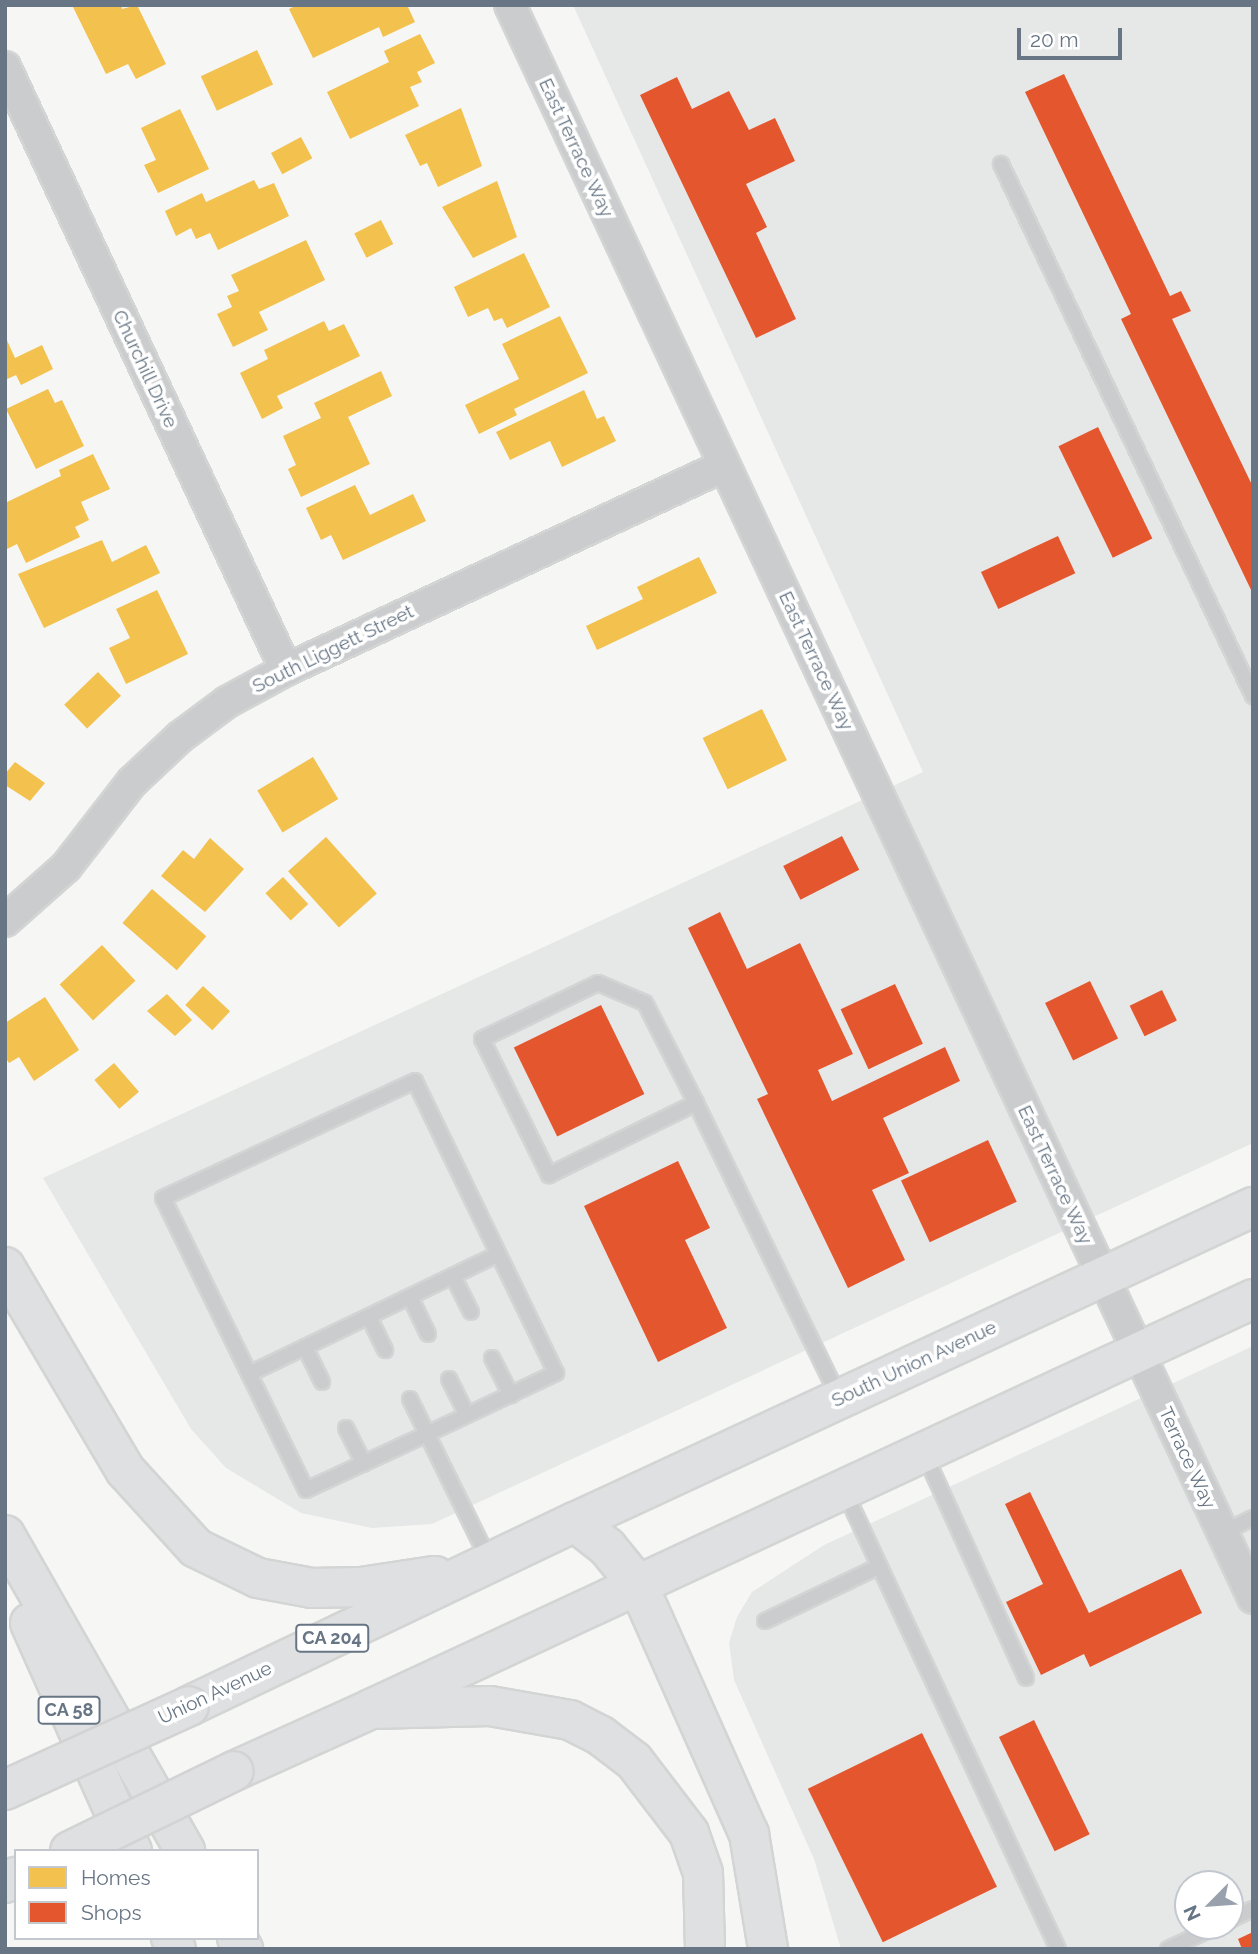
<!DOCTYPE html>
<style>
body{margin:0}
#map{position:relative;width:1258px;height:1954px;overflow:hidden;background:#f6f6f5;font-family:Raleway,sans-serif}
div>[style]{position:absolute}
.built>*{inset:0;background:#e6e8e8}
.homes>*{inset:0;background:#f2c14e;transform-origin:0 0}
.shops>*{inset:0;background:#e4572e;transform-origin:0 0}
.roads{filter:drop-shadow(2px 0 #d3d4d4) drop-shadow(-2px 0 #d3d4d4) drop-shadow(0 2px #d3d4d4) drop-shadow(0 -2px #d3d4d4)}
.lane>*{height:14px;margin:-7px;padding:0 7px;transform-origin:7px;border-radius:7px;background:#cbcccd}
.street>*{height:30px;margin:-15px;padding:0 15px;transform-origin:15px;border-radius:15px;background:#cbcccd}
.primary>*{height:38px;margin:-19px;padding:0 19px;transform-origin:19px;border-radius:19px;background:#dfe0e1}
.highway>*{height:38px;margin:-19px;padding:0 19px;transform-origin:19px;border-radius:19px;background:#dfe0e1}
.bridges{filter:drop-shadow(2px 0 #d3d3d4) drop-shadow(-2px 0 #d3d3d4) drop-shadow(0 2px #d3d3d4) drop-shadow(0 -2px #d3d3d4)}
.highway-bridge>*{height:38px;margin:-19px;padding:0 19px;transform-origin:19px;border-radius:19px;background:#dfe0e1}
span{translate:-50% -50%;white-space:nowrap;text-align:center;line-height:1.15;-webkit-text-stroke:7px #fff;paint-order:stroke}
.shield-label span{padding:2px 5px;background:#fff;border:2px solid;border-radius:5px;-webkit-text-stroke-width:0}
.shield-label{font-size:18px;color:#677584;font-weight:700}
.street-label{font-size:19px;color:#677584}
.frame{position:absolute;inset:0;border:7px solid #677584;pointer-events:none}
.legend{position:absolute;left:14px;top:1849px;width:245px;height:91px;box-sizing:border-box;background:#fff;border:2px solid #c2c8ce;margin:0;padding:9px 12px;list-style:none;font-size:21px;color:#677584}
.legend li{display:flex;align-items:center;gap:14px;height:35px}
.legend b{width:35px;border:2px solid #c2c8ce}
.north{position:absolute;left:1174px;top:1870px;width:70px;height:70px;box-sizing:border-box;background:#fff;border:2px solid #c2c8ce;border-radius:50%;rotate:245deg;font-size:19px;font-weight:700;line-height:28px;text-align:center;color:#677584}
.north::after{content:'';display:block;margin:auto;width:24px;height:32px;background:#99a2ac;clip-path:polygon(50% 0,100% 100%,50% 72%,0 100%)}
.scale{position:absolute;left:1017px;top:28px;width:105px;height:32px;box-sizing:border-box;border:4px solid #677584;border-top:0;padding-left:9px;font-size:21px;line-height:24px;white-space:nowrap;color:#677584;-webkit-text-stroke:5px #fff;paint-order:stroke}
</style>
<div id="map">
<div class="built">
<div style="clip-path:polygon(573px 5px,1253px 5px,1253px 1143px,432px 1524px,372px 1528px,301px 1513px,226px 1468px,191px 1429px,43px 1178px,923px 772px)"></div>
<div style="clip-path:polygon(evenodd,1253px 1346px,1253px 1949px,841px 1949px,814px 1859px,734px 1680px,729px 1643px,737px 1617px,752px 1592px,824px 1545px,1253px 1346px,1188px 1884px,1230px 1884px,1230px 1926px,1188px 1926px,1188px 1884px)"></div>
</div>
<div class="homes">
<div style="clip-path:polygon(72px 5px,121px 5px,122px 9px,137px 5px,166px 64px,136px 79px,128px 64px,106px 74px)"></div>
<div style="clip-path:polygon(297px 5px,407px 5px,415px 22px,383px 37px,379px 27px,313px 58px,289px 9px)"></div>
<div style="clip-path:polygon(420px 34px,435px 63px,417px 72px,422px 82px,410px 87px,419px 106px,350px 139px,327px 92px,389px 62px,384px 51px)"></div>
<div style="left:257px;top:50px;width:38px;height:62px;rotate:65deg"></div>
<div style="clip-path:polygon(461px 108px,482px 166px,438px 187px,427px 163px,420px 166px,405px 135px)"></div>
<div style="clip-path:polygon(180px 109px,209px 169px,158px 193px,144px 165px,156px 160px,141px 128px)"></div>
<div style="left:301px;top:137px;width:24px;height:34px;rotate:62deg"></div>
<div style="clip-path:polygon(254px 180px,259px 189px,274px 183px,289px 216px,218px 250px,210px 233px,196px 239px,191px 228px,176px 236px,165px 211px,202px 193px,206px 202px)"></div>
<div style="clip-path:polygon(497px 181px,517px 237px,473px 258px,442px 207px)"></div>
<div style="left:381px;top:220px;width:27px;height:30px;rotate:63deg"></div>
<div style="clip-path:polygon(306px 240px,325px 280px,259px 312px,268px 330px,233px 347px,217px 314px,232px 307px,227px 296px,239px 291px,231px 275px)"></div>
<div style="clip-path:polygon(524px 253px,550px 307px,507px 328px,502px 318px,494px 321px,488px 308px,468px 317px,454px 287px)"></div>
<div style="clip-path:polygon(560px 316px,588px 373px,514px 409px,517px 415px,479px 434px,465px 405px,519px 379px,502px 344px)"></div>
<div style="clip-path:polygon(324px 321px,329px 331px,344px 324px,360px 356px,277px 396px,283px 408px,262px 419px,240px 373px,268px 359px,264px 350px)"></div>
<div style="clip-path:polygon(5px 336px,15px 358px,42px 345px,53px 369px,21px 385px,16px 375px,5px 380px)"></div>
<div style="clip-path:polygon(381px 371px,392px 396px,348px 417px,370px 464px,301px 497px,288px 469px,296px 465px,283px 436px,321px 418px,314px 403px)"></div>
<div style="clip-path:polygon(48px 389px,55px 403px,62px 400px,84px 446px,36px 469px,6px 409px)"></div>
<div style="clip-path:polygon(584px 390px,597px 419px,604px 416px,616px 441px,562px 467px,550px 441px,510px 460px,496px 432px)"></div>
<div style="clip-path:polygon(93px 454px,110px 489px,81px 502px,89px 520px,75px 527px,80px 537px,26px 563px,17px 544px,5px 550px,5px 503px,61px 476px,59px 470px)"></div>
<div style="clip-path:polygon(355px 485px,370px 515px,413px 494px,426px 521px,343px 560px,331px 535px,321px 540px,306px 508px)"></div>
<div style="clip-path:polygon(102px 540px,112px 562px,146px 545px,160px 573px,44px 628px,18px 574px)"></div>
<div style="clip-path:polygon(699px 557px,717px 593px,597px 650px,586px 626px,643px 599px,637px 587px)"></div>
<div style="clip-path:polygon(157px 590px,188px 654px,126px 684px,109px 648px,130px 638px,116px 609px)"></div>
<div style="left:98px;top:672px;width:33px;height:47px;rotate:46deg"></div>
<div style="left:762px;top:709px;width:57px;height:66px;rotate:64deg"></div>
<div style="left:313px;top:757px;width:49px;height:65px;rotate:59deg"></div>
<div style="clip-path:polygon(15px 762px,45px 783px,30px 801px,5px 785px,5px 774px)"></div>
<div style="left:326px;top:837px;width:76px;height:51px;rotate:48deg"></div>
<div style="clip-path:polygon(210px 838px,244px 869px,205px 912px,161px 876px,183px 850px,194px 859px)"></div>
<div style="left:283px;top:877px;width:37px;height:24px;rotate:47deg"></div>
<div style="left:152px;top:889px;width:72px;height:45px;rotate:41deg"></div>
<div style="left:102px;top:945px;width:49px;height:58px;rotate:47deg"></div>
<div style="left:203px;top:986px;width:37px;height:26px;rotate:43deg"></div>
<div style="clip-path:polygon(167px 994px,192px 1020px,175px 1036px,147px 1011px)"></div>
<div style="clip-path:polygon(45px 997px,79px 1050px,34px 1081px,19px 1057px,9px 1063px,5px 1057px,5px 1023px)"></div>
<div style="left:114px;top:1063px;width:38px;height:26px;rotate:49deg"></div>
</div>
<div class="shops">
<div style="clip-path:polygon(1064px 74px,1170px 296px,1181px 291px,1191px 311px,1172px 319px,1253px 487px,1253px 594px,1121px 319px,1131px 314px,1025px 92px)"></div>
<div style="clip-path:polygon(677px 77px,692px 109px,729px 91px,749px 130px,775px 118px,795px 161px,746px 184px,767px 227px,756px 233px,796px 319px,756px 338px,640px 95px)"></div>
<div style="left:1098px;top:427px;width:124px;height:44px;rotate:64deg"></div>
<div style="left:1058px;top:536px;width:41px;height:85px;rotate:65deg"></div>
<div style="left:842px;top:836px;width:38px;height:66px;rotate:63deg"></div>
<div style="clip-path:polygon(720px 912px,747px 969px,800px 943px,853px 1054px,818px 1070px,832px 1101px,945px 1047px,960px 1081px,883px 1118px,909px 1173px,872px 1190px,905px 1260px,848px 1288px,757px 1099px,768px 1094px,688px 928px)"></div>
<div style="left:1090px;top:981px;width:64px;height:50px;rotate:64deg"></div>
<div style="left:895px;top:984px;width:66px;height:60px;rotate:65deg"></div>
<div style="left:1162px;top:990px;width:34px;height:36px;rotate:64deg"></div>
<div style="left:601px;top:1005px;width:99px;height:97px;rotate:64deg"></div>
<div style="left:988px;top:1140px;width:68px;height:96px;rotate:65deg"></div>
<div style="clip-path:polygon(678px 1161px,710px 1228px,685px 1240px,727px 1328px,658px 1362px,584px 1206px)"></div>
<div style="clip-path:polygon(1030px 1492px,1089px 1613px,1181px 1569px,1202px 1613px,1090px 1667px,1084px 1654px,1041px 1675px,1006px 1602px,1043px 1584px,1005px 1504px)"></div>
<div style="left:1034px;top:1720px;width:127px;height:39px;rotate:64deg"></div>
<div style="left:922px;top:1733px;width:171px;height:127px;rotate:64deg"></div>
<div style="clip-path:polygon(1253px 1932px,1253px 1949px,1242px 1949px,1238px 1939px)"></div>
</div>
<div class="roads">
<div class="lane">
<div style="left:1001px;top:164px;width:589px;rotate:64.65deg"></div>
<div style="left:696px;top:1103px;width:112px;rotate:-117deg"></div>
<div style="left:645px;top:1003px;width:51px;rotate:-156.9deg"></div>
<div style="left:598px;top:983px;width:129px;rotate:154.2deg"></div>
<div style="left:482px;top:1039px;width:152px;rotate:63.8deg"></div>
<div style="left:549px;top:1175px;width:164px;rotate:-26.1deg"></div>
<div style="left:696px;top:1103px;width:328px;rotate:64.1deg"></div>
<div style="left:453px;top:1276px;width:40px;rotate:63.4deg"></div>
<div style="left:410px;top:1297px;width:41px;rotate:64.1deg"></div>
<div style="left:369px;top:1317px;width:37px;rotate:64deg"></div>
<div style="left:305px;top:1347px;width:39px;rotate:64deg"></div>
<div style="left:492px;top:1358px;width:42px;rotate:62.8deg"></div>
<div style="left:249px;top:1374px;width:276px;rotate:-25.7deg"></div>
<div style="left:449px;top:1379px;width:40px;rotate:63.4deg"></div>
<div style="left:410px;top:1399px;width:39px;rotate:64deg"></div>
<div style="left:427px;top:1434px;width:143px;rotate:-25.3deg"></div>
<div style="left:556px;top:1373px;width:324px;rotate:-115.8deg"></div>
<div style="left:415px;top:1081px;width:278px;rotate:155.1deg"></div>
<div style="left:163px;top:1198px;width:325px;rotate:63.9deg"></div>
<div style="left:306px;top:1490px;width:133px;rotate:-24.8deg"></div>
<div style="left:427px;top:1434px;width:143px;rotate:63.8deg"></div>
<div style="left:346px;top:1428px;width:40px;rotate:63.4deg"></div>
<div style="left:924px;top:1453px;width:247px;rotate:65.6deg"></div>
<div style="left:844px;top:1490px;width:506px;rotate:65deg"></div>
<div style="left:1222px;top:1533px;width:34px;rotate:-26deg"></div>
<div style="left:765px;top:1621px;width:127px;rotate:-25.6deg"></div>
<div style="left:1230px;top:1920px;width:25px;rotate:-26deg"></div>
<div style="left:1168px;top:1949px;width:54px;rotate:-25.1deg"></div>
</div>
<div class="street">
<div style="left:510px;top:5px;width:1758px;rotate:64.99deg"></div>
<div style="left:5px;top:67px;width:665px;rotate:65.01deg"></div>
<div style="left:5px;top:921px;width:81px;rotate:-41.5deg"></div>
<div style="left:66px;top:867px;width:108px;rotate:-52.2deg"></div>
<div style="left:132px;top:782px;width:66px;rotate:-43.2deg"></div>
<div style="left:180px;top:737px;width:59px;rotate:-36.7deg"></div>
<div style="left:227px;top:702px;width:67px;rotate:-28.5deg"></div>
<div style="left:286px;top:670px;width:483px;rotate:-25deg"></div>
</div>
<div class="primary">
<div style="left:575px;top:1522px;width:748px;rotate:-24.92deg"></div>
<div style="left:371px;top:1709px;width:973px;rotate:-24.93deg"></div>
</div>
<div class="highway">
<div style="left:5px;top:1267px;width:236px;rotate:59.4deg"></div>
<div style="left:125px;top:1470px;width:105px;rotate:47.7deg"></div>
<div style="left:196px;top:1548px;width:69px;rotate:25.8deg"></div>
<div style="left:258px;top:1578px;width:55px;rotate:10.5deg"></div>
<div style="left:312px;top:1588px;width:49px;rotate:-1.2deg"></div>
<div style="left:361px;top:1587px;width:75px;rotate:-8.5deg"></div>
<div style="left:5px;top:1535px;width:364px;rotate:60.3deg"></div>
<div style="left:30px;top:1623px;width:250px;rotate:65.9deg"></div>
<div style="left:189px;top:1706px;width:428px;rotate:-25.5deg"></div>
<div style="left:575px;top:1522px;width:41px;rotate:38deg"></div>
<div style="left:607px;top:1547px;width:49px;rotate:50.8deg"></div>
<div style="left:638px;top:1585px;width:273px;rotate:66deg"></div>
<div style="left:749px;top:1834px;width:117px;rotate:80.6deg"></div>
<div style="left:234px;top:1771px;width:150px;rotate:-24.3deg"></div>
<div style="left:371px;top:1709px;width:119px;rotate:-1.4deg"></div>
<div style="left:490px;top:1706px;width:81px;rotate:9.9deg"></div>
<div style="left:570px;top:1720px;width:35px;rotate:27deg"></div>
<div style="left:601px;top:1736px;width:41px;rotate:37.1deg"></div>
<div style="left:634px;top:1761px;width:91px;rotate:52.6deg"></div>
<div style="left:689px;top:1833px;width:42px;rotate:70.7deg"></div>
<div style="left:703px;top:1873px;width:76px;rotate:88.5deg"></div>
<div style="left:5px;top:1883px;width:13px;rotate:-29deg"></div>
<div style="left:171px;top:1938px;width:12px;rotate:66deg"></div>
<div style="left:237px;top:1938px;width:13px;rotate:61deg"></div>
</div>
</div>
<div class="bridges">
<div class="highway-bridge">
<div style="left:5px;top:1790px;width:202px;rotate:-24.5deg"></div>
<div style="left:70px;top:1851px;width:182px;rotate:-26deg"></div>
</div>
</div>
<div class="shield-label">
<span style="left:332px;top:1638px">CA 204</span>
<span style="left:69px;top:1710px">CA 58</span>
</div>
<div class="street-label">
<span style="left:576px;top:148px;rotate:65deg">East Terrace Way</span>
<span style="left:145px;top:369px;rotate:65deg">Churchill Drive</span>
<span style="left:333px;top:649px;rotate:-26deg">South Liggett Street</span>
<span style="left:816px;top:661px;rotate:65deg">East Terrace Way</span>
<span style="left:1055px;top:1175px;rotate:65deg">East Terrace Way</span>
<span style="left:914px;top:1364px;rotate:-25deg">South Union Avenue</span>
<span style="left:1187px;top:1458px;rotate:65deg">Terrace Way</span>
<span style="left:215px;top:1693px;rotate:-25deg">Union Avenue</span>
</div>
<div class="frame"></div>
<ul class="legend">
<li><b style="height:19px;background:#f2c14e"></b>Homes</li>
<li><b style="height:19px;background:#e4572e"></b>Shops</li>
</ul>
<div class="north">N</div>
<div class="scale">20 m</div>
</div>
